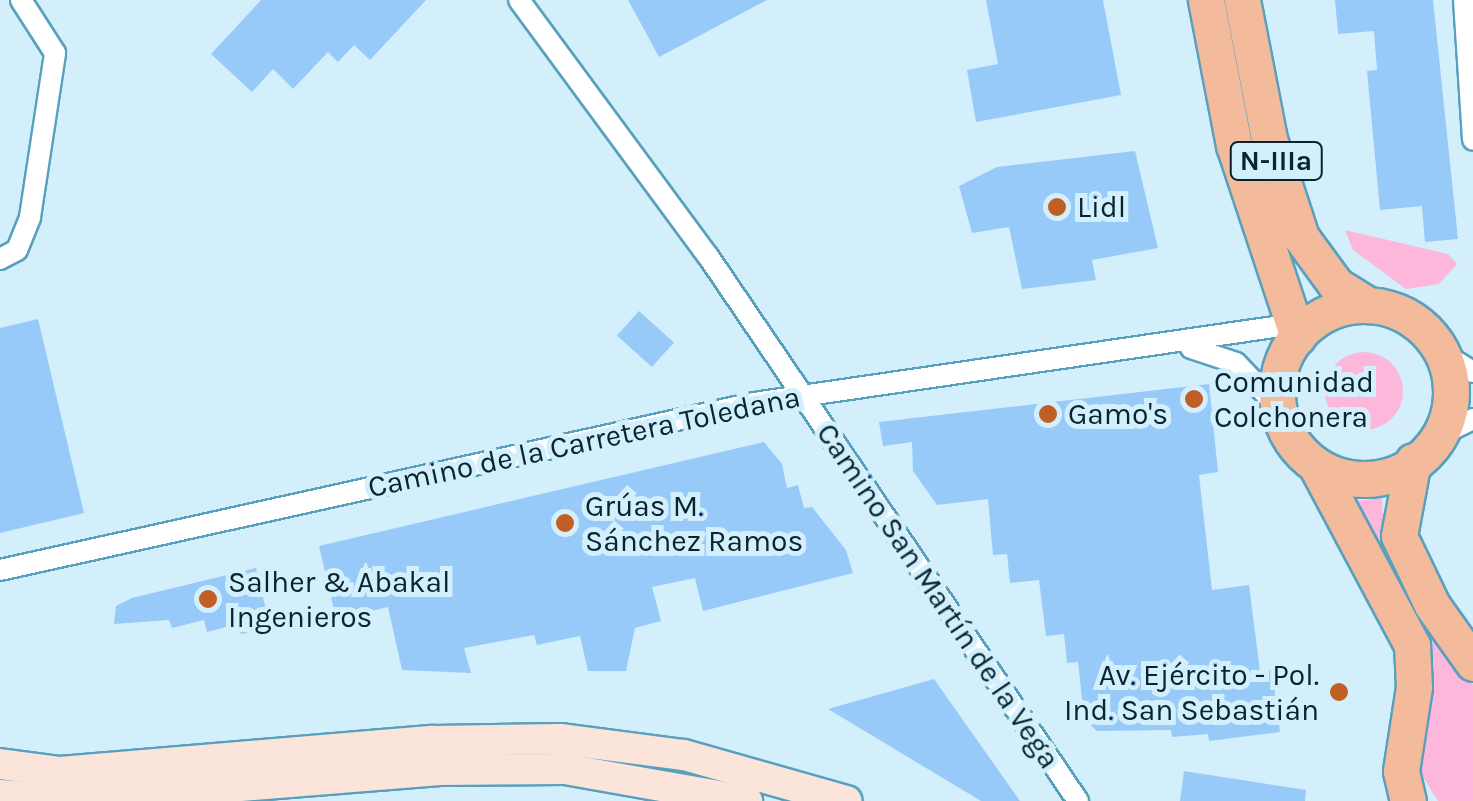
<!DOCTYPE html>
<meta charset="utf-8">
<style>
body{margin:0}
#map{position:relative;width:1473px;height:801px;overflow:hidden;background:#d3effc;font-family:Karla,sans-serif}
div>[style]{position:absolute}
.green>*{inset:0;background:#fdb7db}
.round{border-radius:50%}
.building>*{inset:0;background:#98caf9;transform-origin:0 0}
.roads{filter:drop-shadow(2px 0 #58a0be) drop-shadow(-2px 0 #58a0be) drop-shadow(0 2px #58a0be) drop-shadow(0 -2px #58a0be)}
.minor>*{height:20px;margin:-10px;padding:0 10px;transform-origin:10px;border-radius:10px;background:#fff}
.secondary>*{height:30px;margin:-15px;padding:0 15px;transform-origin:15px;border-radius:15px;background:#fbe5da}
.trunk>*{height:35px;margin:-17.5px;padding:0 17.5px;transform-origin:17.5px;border-radius:17.5px;background:#f4ba9c}
.trunk>.ring{margin:-17.5px;padding:0;box-sizing:content-box;background:none;border:35px solid #f4ba9c;border-radius:50%}
.dots>*{width:28px;height:28px;translate:-50% -50%;box-sizing:border-box;border:5px solid #d3effc;border-radius:50%}
span{translate:-50% -50%;white-space:nowrap;text-align:center;line-height:1.15;-webkit-text-stroke:10px #d3effc;paint-order:stroke}
.shield-label span{padding:2px 8px;background:#d3effc;border:2px solid;border-radius:8px;-webkit-text-stroke-width:0}
.shield-label{font-size:28px;color:#062531;font-weight:700}
.poi-label{font-size:30px;color:#062531}
.left{translate:0 -50%;text-align:left}
.right{translate:-100% -50%;text-align:right}
.street-label{font-size:30px;color:#062531}
</style>
<div id="map">
<div class="green">
<div style="clip-path:polygon(1345px 230px,1448px 254px,1457px 264px,1439px 284px,1406px 289px,1353px 250px)"></div>
<div class="round" style="left:1325px;top:352px;width:78px;height:78px"></div>
<div style="clip-path:polygon(1382px 498px,1384px 535px,1473px 685px,1473px 801px,1438px 801px,1421px 774px,1430px 653px,1355px 501px)"></div>
</div>
<div class="building">
<div style="clip-path:polygon(261px 0,426px 0,370px 60px,354px 45px,338px 62px,328px 52px,293px 89px,273px 69px,252px 92px,211px 54px)"></div>
<div style="clip-path:polygon(628px 0,767px 0,659px 57px)"></div>
<div style="clip-path:polygon(986px 0,1103px 0,1121px 95px,976px 122px,967px 70px,998px 64px)"></div>
<div style="clip-path:polygon(1335px 0,1433px 0,1458px 239px,1425px 242px,1422px 206px,1380px 210px,1367px 71px,1377px 70px,1374px 31px,1338px 34px)"></div>
<div style="clip-path:polygon(1135px 151px,1158px 248px,1092px 260px,1096px 280px,1022px 289px,1009px 227px,972px 233px,959px 186px,997px 167px)"></div>
<div style="left:639px;top:311px;width:47px;height:33px;rotate:42deg"></div>
<div style="clip-path:polygon(38px 319px,84px 513px,0 533px,0 328px)"></div>
<div style="clip-path:polygon(1209px 384px,1218px 472px,1199px 475px,1212px 590px,1249px 585px,1260px 671px,1272px 670px,1280px 732px,1209px 741px,1208px 734px,1172px 737px,1171px 730px,1097px 731px,1084px 719px,1078px 662px,1067px 663px,1064px 634px,1046px 636px,1039px 580px,1010px 583px,1007px 554px,993px 555px,988px 499px,937px 505px,913px 471px,912px 442px,883px 446px,879px 422px)"></div>
<div style="clip-path:polygon(764px 442px,782px 464px,787px 488px,798px 485px,804px 508px,812px 507px,846px 550px,853px 573px,703px 611px,695px 578px,652px 587px,661px 621px,635px 628px,626px 671px,588px 671px,580px 636px,537px 645px,534px 635px,464px 648px,471px 673px,402px 670px,388px 607px,336px 619px,319px 546px)"></div>
<div style="clip-path:polygon(256px 568px,270px 627px,241px 634px,238px 624px,207px 632px,204px 620px,172px 628px,169px 620px,114px 624px,116px 606px,132px 598px)"></div>
<div style="clip-path:polygon(934px 679px,1020px 801px,981px 801px,828px 709px)"></div>
<div style="clip-path:polygon(1184px 771px,1306px 790px,1305px 801px,1180px 801px)"></div>
</div>
<div class="roads">
<div class="minor">
<div style="left:519px;top:0;width:318px;rotate:53.6deg"></div>
<div style="left:708px;top:256px;width:659px;rotate:55.83deg"></div>
<div style="left:1464px;top:0;width:140px;rotate:86.3deg"></div>
<div style="left:0;top:259px;width:19px;rotate:-28deg"></div>
<div style="left:17px;top:250px;width:35px;rotate:-68deg"></div>
<div style="left:30px;top:217px;width:166px;rotate:-81.3deg"></div>
<div style="left:55px;top:53px;width:63px;rotate:-122.7deg"></div>
<div style="left:1191px;top:348px;width:47px;rotate:18.4deg"></div>
<div style="left:1236px;top:363px;width:61px;rotate:46.3deg"></div>
<div style="left:1444px;top:354px;width:34px;rotate:32deg"></div>
<div style="left:1434px;top:438px;width:43px;rotate:-26deg"></div>
<div style="left:0;top:570px;width:772px;rotate:-12.49deg"></div>
<div style="left:754px;top:403px;width:567px;rotate:-8.32deg"></div>
</div>
<div class="secondary">
<div style="left:0;top:764px;width:61px;rotate:7.6deg"></div>
<div style="left:60px;top:772px;width:374px;rotate:-4.8deg"></div>
<div style="left:433px;top:741px;width:127px;rotate:-0.9deg"></div>
<div style="left:560px;top:739px;width:125px;rotate:7.4deg"></div>
<div style="left:684px;top:755px;width:169px;rotate:15.8deg"></div>
<div style="left:0;top:795px;width:66px;rotate:4.3deg"></div>
<div style="left:66px;top:800px;width:375px;rotate:-4.6deg"></div>
<div style="left:440px;top:770px;width:125px;rotate:-0.5deg"></div>
<div style="left:565px;top:769px;width:185px;rotate:10deg"></div>
</div>
<div class="trunk">
<div style="left:1206px;top:0;width:148px;rotate:79.1deg"></div>
<div style="left:1234px;top:145px;width:202px;rotate:71.6deg"></div>
<div style="left:1242px;top:0;width:142px;rotate:79deg"></div>
<div style="left:1269px;top:139px;width:103px;rotate:71.9deg"></div>
<div style="left:1301px;top:237px;width:59px;rotate:53.9deg"></div>
<div style="left:1336px;top:285px;width:38px;rotate:32deg"></div>
<div class="ring" style="left:1277px;top:305px;width:139px;height:139px"></div>
<div style="left:1413px;top:461px;width:76px;rotate:100.6deg"></div>
<div style="left:1399px;top:536px;width:76px;rotate:64.4deg"></div>
<div style="left:1432px;top:605px;width:71px;rotate:54.7deg"></div>
<div style="left:1318px;top:469px;width:200px;rotate:61.9deg"></div>
<div style="left:1412px;top:645px;width:42px;rotate:87.3deg"></div>
<div style="left:1414px;top:687px;width:85px;rotate:98.8deg"></div>
<div style="left:1401px;top:771px;width:31px;rotate:77deg"></div>
</div>
</div>
<div class="dots">
<div style="left:1057px;top:207px;background:#c15e25"></div>
<div style="left:1194px;top:399px;background:#c15e25"></div>
<div style="left:1048px;top:414px;background:#c15e25"></div>
<div style="left:565px;top:523px;background:#c15e25"></div>
<div style="left:208px;top:599px;background:#c15e25"></div>
<div style="left:1339px;top:692px;background:#c15e25"></div>
</div>
<div class="shield-label">
<span style="left:1276px;top:161px">N-IIIa</span>
</div>
<div class="poi-label">
<span class="left" style="left:1077px;top:207px">Lidl</span>
<span class="left" style="left:1214px;top:399px">Comunidad<br>Colchonera</span>
<span class="left" style="left:1068px;top:414px">Gamo's</span>
<span class="left" style="left:585px;top:523px">Grúas M.<br>Sánchez Ramos</span>
<span class="left" style="left:228px;top:599px">Salher &amp; Abakal<br>Ingenieros</span>
<span class="right" style="left:1319px;top:692px">Av. Ejército - Pol.<br>Ind. San Sebastián</span>
</div>
<div class="street-label">
<span style="left:584px;top:442px;rotate:-12deg">Camino de la Carretera Toledana</span>
<span style="left:938px;top:596px;rotate:56deg">Camino San Martín de la Vega</span>
</div>
</div>
